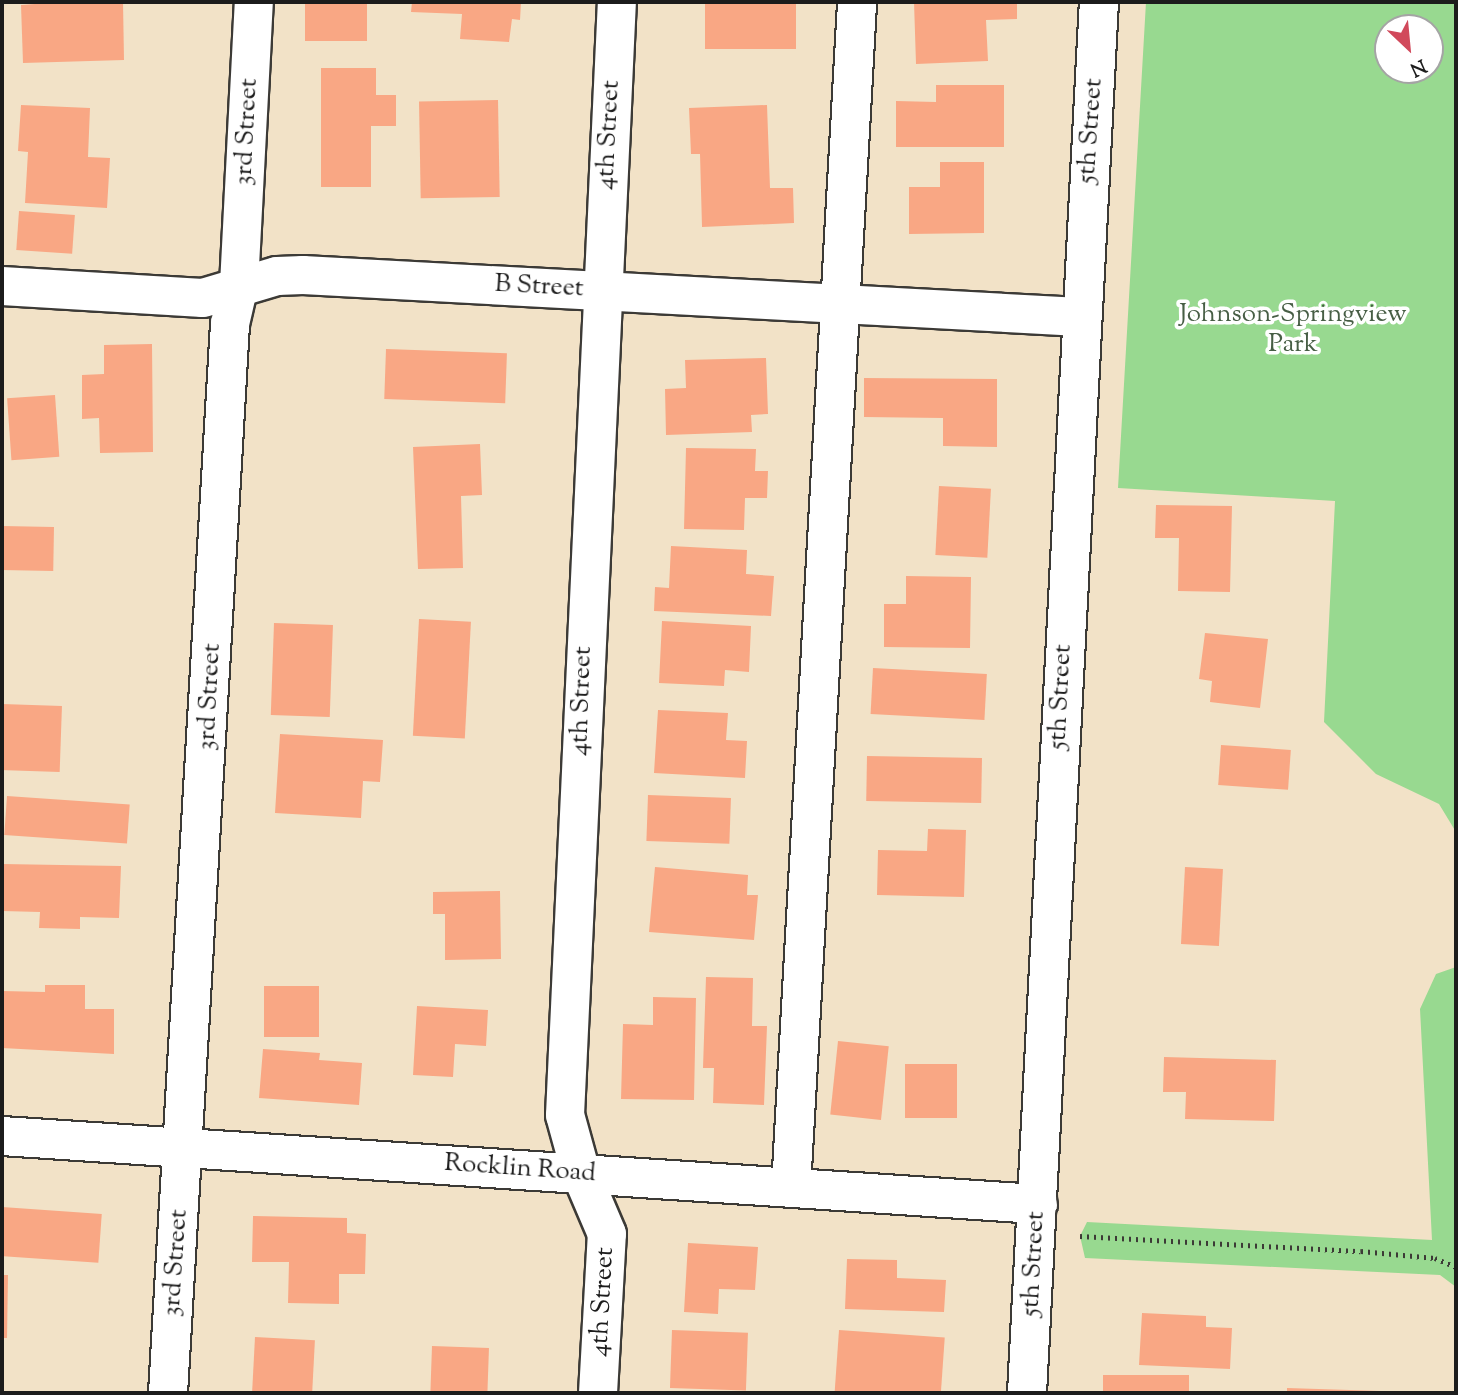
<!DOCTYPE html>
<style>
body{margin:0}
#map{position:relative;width:1458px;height:1395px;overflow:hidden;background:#f2e2c7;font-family:"Sorts Mill Goudy",serif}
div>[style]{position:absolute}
.green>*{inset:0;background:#98d990}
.building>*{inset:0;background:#f9a784;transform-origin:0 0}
.path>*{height:4.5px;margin-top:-2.25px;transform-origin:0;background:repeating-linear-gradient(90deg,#3c3a36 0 2px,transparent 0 7px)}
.roads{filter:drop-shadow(2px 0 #3c3a36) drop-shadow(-2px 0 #3c3a36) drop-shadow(0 2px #3c3a36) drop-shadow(0 -2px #3c3a36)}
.minor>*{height:38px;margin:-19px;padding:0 19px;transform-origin:19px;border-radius:19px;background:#fff}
span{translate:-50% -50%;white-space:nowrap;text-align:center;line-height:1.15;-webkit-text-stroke:7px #fff;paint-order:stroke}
.street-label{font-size:26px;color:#1c1c1c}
.park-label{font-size:26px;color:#475e45}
.frame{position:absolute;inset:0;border:4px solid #1c1c1c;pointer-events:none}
.north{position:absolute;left:1374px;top:14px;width:70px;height:70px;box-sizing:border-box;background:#fff;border:2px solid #a4a4a4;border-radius:50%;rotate:154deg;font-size:19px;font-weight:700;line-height:28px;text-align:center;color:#1c1c1c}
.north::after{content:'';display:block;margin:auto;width:24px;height:32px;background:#d1495b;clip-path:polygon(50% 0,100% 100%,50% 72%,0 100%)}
</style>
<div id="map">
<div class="green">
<div style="clip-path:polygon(evenodd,1146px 2px,1456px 2px,1456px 832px,1439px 804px,1376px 774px,1324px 722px,1335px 501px,1118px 488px,1146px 2px,1388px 28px,1430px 28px,1430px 70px,1388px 70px,1388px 28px)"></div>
<div style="clip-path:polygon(1456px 967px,1456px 1287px,1440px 1275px,1085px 1258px,1080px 1236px,1087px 1222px,1432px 1240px,1420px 1009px,1436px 974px)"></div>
</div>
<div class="building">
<div style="clip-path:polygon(62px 2px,123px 2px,124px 60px,23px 63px,21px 5px)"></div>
<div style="left:305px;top:2px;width:62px;height:39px"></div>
<div style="clip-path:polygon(412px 2px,521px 2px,520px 20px,512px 19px,509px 42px,460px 39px,462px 14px,411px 12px)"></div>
<div style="left:705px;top:2px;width:91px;height:47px"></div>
<div style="clip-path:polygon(914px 2px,1017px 2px,1017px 19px,986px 20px,988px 61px,916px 64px)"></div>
<div style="clip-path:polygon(321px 68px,376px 68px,376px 95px,396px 95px,396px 126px,371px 126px,371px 187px,321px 187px)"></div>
<div style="clip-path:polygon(936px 85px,1004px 85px,1004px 147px,896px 147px,896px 101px,936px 102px)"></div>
<div style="left:498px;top:100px;width:97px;height:79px;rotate:89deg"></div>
<div style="clip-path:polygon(21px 105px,90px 108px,88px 157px,110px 158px,107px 208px,25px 203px,28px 152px,18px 151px)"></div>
<div style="clip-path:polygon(767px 105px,770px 188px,793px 188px,794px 223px,702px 227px,700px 154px,691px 154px,689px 108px)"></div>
<div style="clip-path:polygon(940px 162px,984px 162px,984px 233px,909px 234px,909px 187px,940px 187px)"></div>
<div style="left:19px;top:211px;width:56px;height:39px;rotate:4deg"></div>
<div style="clip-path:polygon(152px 344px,153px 452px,100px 453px,99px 418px,82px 419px,82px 375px,104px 374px,104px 345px)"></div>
<div style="left:386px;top:349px;width:121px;height:50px;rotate:2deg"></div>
<div style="clip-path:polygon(766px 358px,768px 414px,751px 415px,752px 432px,666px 435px,665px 389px,686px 388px,685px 360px)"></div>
<div style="clip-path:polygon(864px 378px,997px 379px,997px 447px,943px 446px,943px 418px,864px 417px)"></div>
<div style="left:55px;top:395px;width:62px;height:48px;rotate:86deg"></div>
<div style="clip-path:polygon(480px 444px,482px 495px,461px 496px,463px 568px,418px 569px,413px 447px)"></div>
<div style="clip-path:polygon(686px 448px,756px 449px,755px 471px,768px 471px,767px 498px,745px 498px,744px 530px,684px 529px)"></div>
<div style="left:939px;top:486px;width:52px;height:69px;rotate:3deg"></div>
<div style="clip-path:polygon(1156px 505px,1232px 506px,1230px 592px,1178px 591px,1179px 538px,1155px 538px)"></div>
<div style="left:2px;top:526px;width:52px;height:44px;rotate:1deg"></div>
<div style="clip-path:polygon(671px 546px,747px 550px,746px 574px,774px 576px,771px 616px,654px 611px,655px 587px,669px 588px)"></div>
<div style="clip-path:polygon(906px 576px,971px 577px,970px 648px,884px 647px,884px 604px,906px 604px)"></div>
<div style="left:419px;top:619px;width:52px;height:117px;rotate:3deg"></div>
<div style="clip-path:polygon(662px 621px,751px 626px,749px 672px,725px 670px,724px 686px,659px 683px)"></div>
<div style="left:274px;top:623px;width:59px;height:92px;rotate:2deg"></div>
<div style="clip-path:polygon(1205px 633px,1268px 639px,1260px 708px,1210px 702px,1212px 681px,1199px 679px)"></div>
<div style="left:873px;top:668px;width:114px;height:46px;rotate:3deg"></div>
<div style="left:2px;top:704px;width:60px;height:66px;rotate:2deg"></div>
<div style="clip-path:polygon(658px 710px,728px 713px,726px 740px,747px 741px,745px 778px,654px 773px)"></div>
<div style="clip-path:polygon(280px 734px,383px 740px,380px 782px,363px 781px,361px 818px,275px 813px)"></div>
<div style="left:1221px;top:745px;width:70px;height:40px;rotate:4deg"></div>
<div style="left:867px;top:756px;width:115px;height:45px;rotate:1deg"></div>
<div style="left:648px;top:795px;width:83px;height:46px;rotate:2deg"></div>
<div style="left:7px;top:796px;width:123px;height:39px;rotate:4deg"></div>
<div style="clip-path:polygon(928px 829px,966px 830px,964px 897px,877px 895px,878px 850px,927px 851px)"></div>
<div style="clip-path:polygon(2px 864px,121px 866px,119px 918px,80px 917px,80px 929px,39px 928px,40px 912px,2px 911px)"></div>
<div style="clip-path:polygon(655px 867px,748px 875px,747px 895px,758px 895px,754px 940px,649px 932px)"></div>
<div style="left:1185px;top:867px;width:38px;height:77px;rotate:3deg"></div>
<div style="clip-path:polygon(500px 891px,501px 959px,445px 960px,445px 914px,433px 914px,433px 892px)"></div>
<div style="clip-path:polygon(706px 977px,753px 978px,752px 1026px,767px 1026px,764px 1105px,713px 1103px,714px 1068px,703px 1068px)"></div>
<div style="clip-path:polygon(45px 985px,85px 985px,85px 1009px,114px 1009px,114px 1054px,2px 1048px,2px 991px,45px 992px)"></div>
<div style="left:264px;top:986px;width:55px;height:51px"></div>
<div style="clip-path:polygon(653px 997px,696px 998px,694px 1100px,621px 1099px,623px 1024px,653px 1025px)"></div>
<div style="clip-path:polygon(417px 1006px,488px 1010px,486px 1046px,455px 1044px,453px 1077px,413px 1075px)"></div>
<div style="left:838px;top:1041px;width:51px;height:74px;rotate:6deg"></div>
<div style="clip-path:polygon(263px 1049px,320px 1053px,319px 1060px,362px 1063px,359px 1105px,259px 1098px)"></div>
<div style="clip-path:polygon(1164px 1057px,1276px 1060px,1274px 1121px,1185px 1119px,1186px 1092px,1163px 1092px)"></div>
<div style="left:905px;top:1064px;width:52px;height:54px"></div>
<div style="left:2px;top:1207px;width:100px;height:49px;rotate:4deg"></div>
<div style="clip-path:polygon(253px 1216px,347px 1218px,347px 1233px,366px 1234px,365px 1274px,339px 1274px,339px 1304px,288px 1303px,289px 1262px,252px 1262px)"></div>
<div style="clip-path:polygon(688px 1243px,758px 1247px,755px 1290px,719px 1289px,718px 1314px,684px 1312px)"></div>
<div style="clip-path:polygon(847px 1259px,897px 1260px,897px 1278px,946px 1280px,944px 1312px,845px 1309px)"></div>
<div style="clip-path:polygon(2px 1275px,8px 1275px,7px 1338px,2px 1338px)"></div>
<div style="clip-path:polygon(1142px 1313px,1206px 1316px,1206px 1327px,1232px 1328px,1230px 1369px,1139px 1365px)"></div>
<div style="left:672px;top:1330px;width:76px;height:58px;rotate:2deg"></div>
<div style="left:839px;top:1330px;width:106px;height:63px;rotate:4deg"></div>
<div style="left:255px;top:1337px;width:60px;height:56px;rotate:3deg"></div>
<div style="left:432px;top:1346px;width:57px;height:47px;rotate:2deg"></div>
<div style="left:1189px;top:1375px;width:18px;height:86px;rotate:90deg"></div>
<div style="clip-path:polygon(1287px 1388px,1381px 1391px,1381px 1393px,1287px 1393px)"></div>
</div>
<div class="path">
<div style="left:1080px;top:1236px;width:281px;rotate:3.1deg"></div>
<div style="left:1361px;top:1251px;width:74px;rotate:5.4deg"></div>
<div style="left:1435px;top:1258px;width:23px;rotate:23deg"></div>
</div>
<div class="roads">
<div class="minor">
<div style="left:2px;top:286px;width:201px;rotate:3.4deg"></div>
<div style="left:203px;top:298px;width:77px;rotate:-16.6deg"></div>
<div style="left:277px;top:276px;width:26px;rotate:-2deg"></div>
<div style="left:303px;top:275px;width:778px;rotate:3.09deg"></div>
<div style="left:2px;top:1136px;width:1038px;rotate:3.76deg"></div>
<div style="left:791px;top:1188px;width:1188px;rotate:-86.81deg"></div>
<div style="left:168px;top:1393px;width:1071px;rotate:-86.68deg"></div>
<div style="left:230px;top:324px;width:40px;rotate:-77deg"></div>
<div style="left:239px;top:285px;width:283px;rotate:-87deg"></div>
<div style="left:598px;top:1393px;width:159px;rotate:-86.8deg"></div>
<div style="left:607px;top:1234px;width:66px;rotate:-113.1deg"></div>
<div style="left:581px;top:1173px;width:60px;rotate:-105.4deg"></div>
<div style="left:565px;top:1115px;width:1114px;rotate:-87.33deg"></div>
<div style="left:1027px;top:1393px;width:1393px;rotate:-87.04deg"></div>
</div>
</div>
<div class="street-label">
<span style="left:1091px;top:131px;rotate:-86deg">5th Street</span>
<span style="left:247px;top:132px;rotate:-87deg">3rd Street</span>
<span style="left:609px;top:135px;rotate:-87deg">4th Street</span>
<span style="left:539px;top:287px;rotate:3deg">B Street</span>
<span style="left:210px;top:697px;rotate:-87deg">3rd Street</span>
<span style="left:1061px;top:697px;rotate:-87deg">5th Street</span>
<span style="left:582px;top:701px;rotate:-88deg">4th Street</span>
<span style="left:520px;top:1169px;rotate:4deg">Rocklin Road</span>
<span style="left:176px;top:1263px;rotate:-86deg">3rd Street</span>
<span style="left:1034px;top:1264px;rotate:-87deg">5th Street</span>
<span style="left:603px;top:1302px;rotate:-87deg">4th Street</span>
</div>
<div class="park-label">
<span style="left:1293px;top:330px">Johnson-Springview<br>Park</span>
</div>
<div class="frame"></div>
<div class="north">N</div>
</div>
